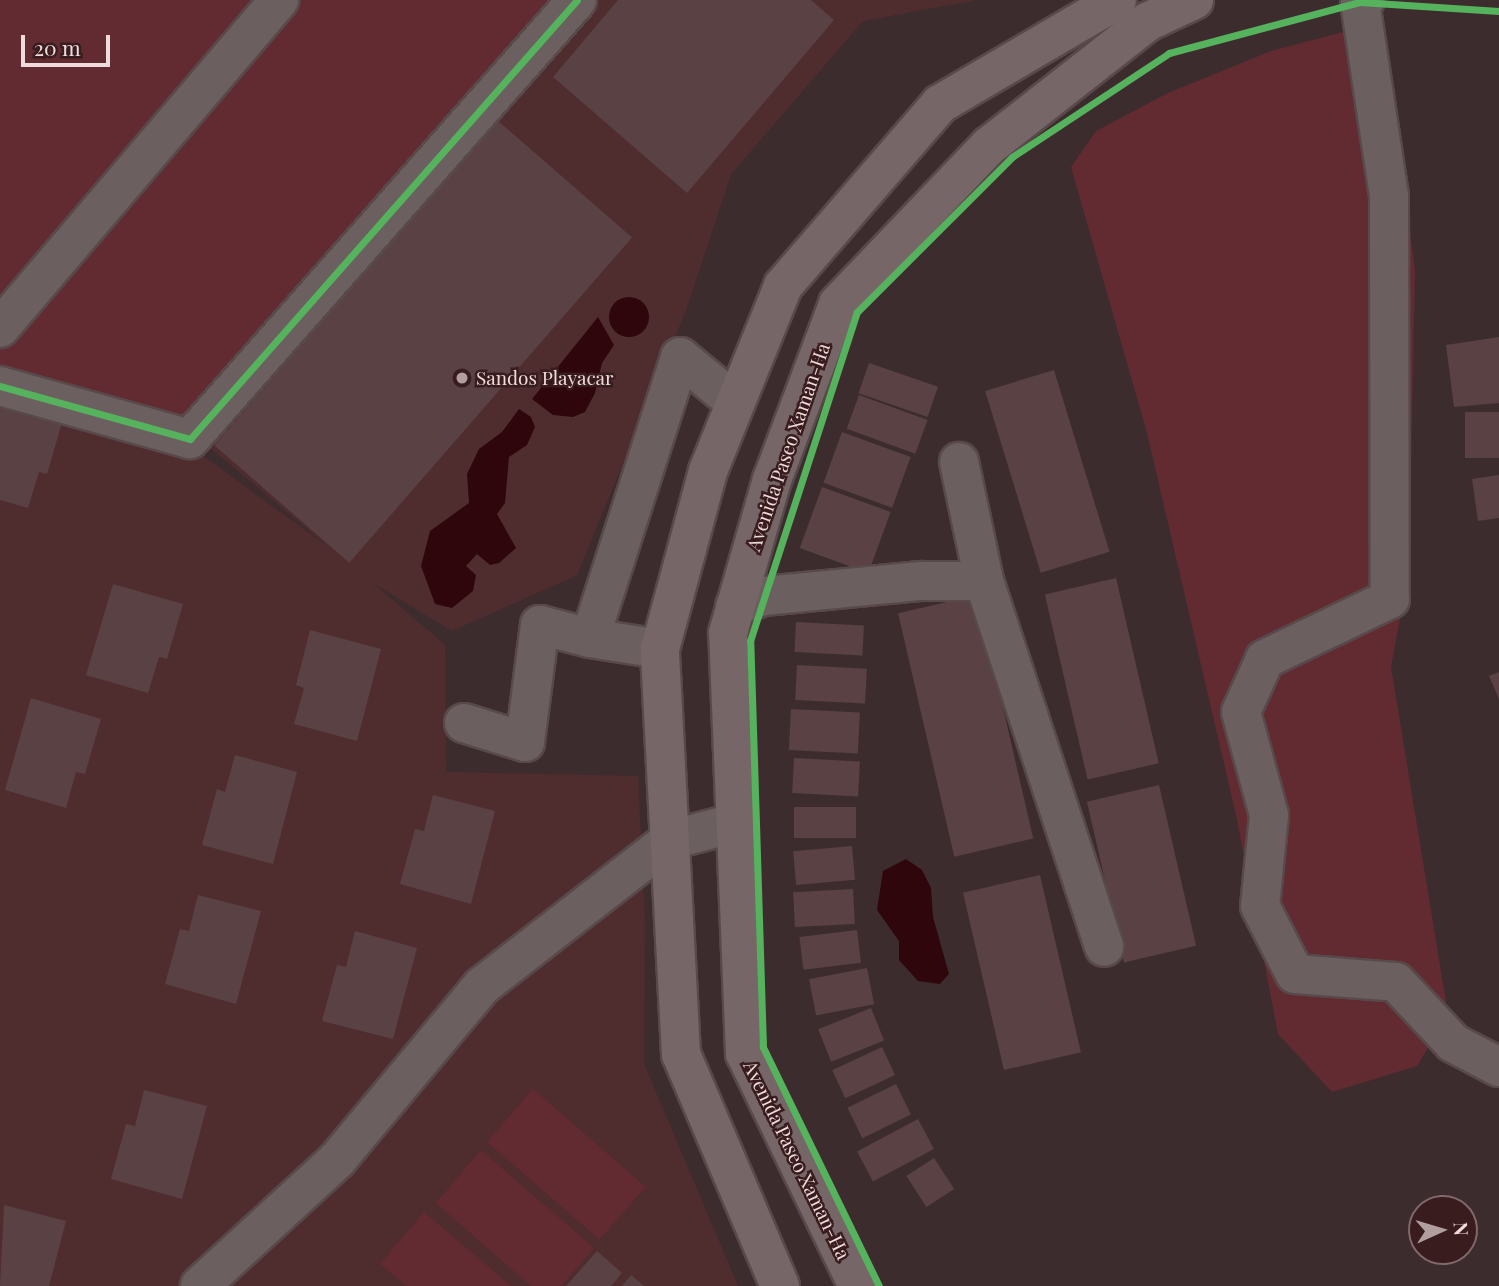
<!DOCTYPE html>
<style>
body{margin:0}
#map{position:relative;width:1499px;height:1286px;overflow:hidden;background:#3d2c2e;font-family:"Playfair Display",serif}
div>[style]{position:absolute}
.built>*{inset:0;background:#4f2d2f}
.green>*{inset:0;background:#622a31;transform-origin:0 0}
.water>*{inset:0;background:#2e060c}
.round{border-radius:50%}
.building>*{inset:0;background:#594144;transform-origin:0 0}
.roads{filter:drop-shadow(2px 0 #58494b) drop-shadow(-2px 0 #58494b) drop-shadow(0 2px #58494b) drop-shadow(0 -2px #58494b)}
.minor>*{height:38px;margin:-19px;padding:0 19px;transform-origin:19px;border-radius:19px;background:#6c5f5f}
.major>*{height:38px;margin:-19px;padding:0 19px;transform-origin:19px;border-radius:19px;background:#776667}
.cycleway>*{height:7px;margin:-3.5px;padding:0 3.5px;transform-origin:3.5px;border-radius:3.5px;background:#56b35d}
.dots>*{width:19px;height:19px;translate:-50% -50%;box-sizing:border-box;border:4px solid #381c1e;border-radius:50%}
span{translate:-50% -50%;white-space:nowrap;text-align:center;line-height:1.15;-webkit-text-stroke:5px #381c1e;paint-order:stroke}
.poi-label{font-size:19px;color:#efdbdc}
.left{translate:0 -50%;text-align:left}
.street-label{font-size:19px;color:#efdbdc}
.north{position:absolute;left:1408px;top:1195px;width:70px;height:70px;box-sizing:border-box;background:#381c1e;border:2px solid #81686a;border-radius:50%;rotate:86deg;font-size:19px;font-weight:700;line-height:28px;text-align:center;color:#efdbdc}
.north::after{content:'';display:block;margin:auto;width:24px;height:32px;background:#b19e9f;clip-path:polygon(50% 0,100% 100%,50% 72%,0 100%)}
.scale{position:absolute;left:21px;top:35px;width:89px;height:32px;box-sizing:border-box;border:4px solid #efdbdc;border-top:0;padding-left:9px;font-size:21px;line-height:24px;white-space:nowrap;color:#efdbdc;-webkit-text-stroke:5px #381c1e;paint-order:stroke}
</style>
<div id="map">
<div class="built">
<div style="clip-path:polygon(584px 0,976px 0,863px 21px,731px 174px,686px 310px,577px 575px,452px 631px,373px 583px,445px 645px,446px 772px,638px 776px,645px 921px,644px 1064px,738px 1286px,0 1286px,0 389px,192px 448px,331px 549px,208px 446px)"></div>
</div>
<div class="green">
<div style="clip-path:polygon(0 0,564px 0,192px 448px,0 389px)"></div>
<div style="clip-path:polygon(1347px 31px,1400px 152px,1415px 270px,1409px 569px,1391px 667px,1448px 1014px,1417px 1066px,1332px 1092px,1278px 1034px,1236px 815px,1147px 433px,1071px 167px,1096px 131px,1168px 93px,1271px 51px)"></div>
<div style="left:533px;top:1089px;width:149px;height:70px;rotate:41deg"></div>
<div style="clip-path:polygon(481px 1150px,594px 1248px,561px 1286px,531px 1286px,436px 1203px)"></div>
<div style="clip-path:polygon(424px 1212px,511px 1286px,407px 1286px,380px 1264px)"></div>
</div>
<div class="water">
<div class="round" style="left:609px;top:297px;width:40px;height:40px"></div>
<div style="clip-path:polygon(598px 317px,614px 345px,602px 363px,595px 393px,585px 412px,573px 417px,553px 415px,532px 399px)"></div>
<div style="clip-path:polygon(519px 409px,531px 417px,535px 427px,527px 445px,509px 457px,505px 503px,497px 514px,516px 548px,499px 563px,490px 565px,477px 554px,466px 566px,476px 575px,473px 591px,452px 608px,435px 604px,421px 566px,430px 531px,469px 503px,467px 474px,479px 449px,502px 432px)"></div>
<div style="clip-path:polygon(906px 859px,922px 870px,931px 888px,933px 917px,949px 974px,940px 984px,918px 981px,899px 960px,899px 941px,877px 910px,883px 871px)"></div>
</div>
<div class="building">
<div style="clip-path:polygon(618px 0,811px 0,834px 20px,687px 193px,553px 77px)"></div>
<div style="left:497px;top:120px;width:179px;height:431px;rotate:41deg"></div>
<div style="clip-path:polygon(1499px 337px,1499px 403px,1454px 407px,1446px 345px)"></div>
<div style="left:869px;top:363px;width:73px;height:32px;rotate:19deg"></div>
<div style="left:1054px;top:370px;width:190px;height:72px;rotate:73deg"></div>
<div style="left:859px;top:395px;width:73px;height:36px;rotate:20deg"></div>
<div style="clip-path:polygon(0 401px,63px 419px,47px 474px,39px 472px,28px 508px,0 500px)"></div>
<div style="left:1499px;top:412px;width:46px;height:34px;rotate:90deg"></div>
<div style="left:842px;top:432px;width:73px;height:54px;rotate:20deg"></div>
<div style="clip-path:polygon(1499px 475px,1499px 518px,1478px 521px,1472px 479px)"></div>
<div style="left:822px;top:487px;width:73px;height:65px;rotate:20deg"></div>
<div style="left:1116px;top:578px;width:190px;height:73px;rotate:77deg"></div>
<div style="clip-path:polygon(113px 584px,183px 604px,167px 659px,159px 657px,148px 693px,86px 675px)"></div>
<div style="left:977px;top:595px;width:250px;height:81px;rotate:77deg"></div>
<div style="left:796px;top:622px;width:68px;height:30px;rotate:3deg"></div>
<div style="clip-path:polygon(310px 630px,381px 649px,357px 741px,294px 724px,304px 688px,296px 685px)"></div>
<div style="left:797px;top:665px;width:70px;height:35px;rotate:3deg"></div>
<div style="clip-path:polygon(1499px 672px,1499px 699px,1489px 676px)"></div>
<div style="clip-path:polygon(31px 698px,101px 719px,85px 774px,76px 772px,66px 808px,5px 790px)"></div>
<div style="left:791px;top:709px;width:69px;height:41px;rotate:3deg"></div>
<div style="clip-path:polygon(235px 755px,297px 772px,273px 864px,202px 845px,217px 789px,225px 792px)"></div>
<div style="left:794px;top:758px;width:66px;height:35px;rotate:3deg"></div>
<div style="left:1159px;top:785px;width:165px;height:74px;rotate:77deg"></div>
<div style="clip-path:polygon(433px 795px,495px 811px,471px 904px,400px 884px,415px 829px,424px 831px)"></div>
<div style="left:794px;top:807px;width:62px;height:31px"></div>
<div style="left:852px;top:846px;width:34px;height:59px;rotate:85deg"></div>
<div style="left:1040px;top:875px;width:182px;height:79px;rotate:77deg"></div>
<div style="left:853px;top:889px;width:35px;height:60px;rotate:87deg"></div>
<div style="clip-path:polygon(198px 895px,261px 911px,236px 1004px,165px 984px,180px 929px,189px 931px)"></div>
<div style="left:857px;top:930px;width:33px;height:58px;rotate:83deg"></div>
<div style="clip-path:polygon(355px 931px,417px 948px,393px 1039px,322px 1021px,337px 965px,346px 967px)"></div>
<div style="left:867px;top:968px;width:37px;height:59px;rotate:79deg"></div>
<div style="left:871px;top:1008px;width:35px;height:57px;rotate:68deg"></div>
<div style="left:882px;top:1047px;width:31px;height:55px;rotate:65deg"></div>
<div style="left:896px;top:1084px;width:34px;height:54px;rotate:64deg"></div>
<div style="clip-path:polygon(144px 1090px,207px 1106px,182px 1199px,111px 1179px,126px 1124px,135px 1126px)"></div>
<div style="left:918px;top:1119px;width:34px;height:69px;rotate:62deg"></div>
<div style="left:934px;top:1158px;width:37px;height:33px;rotate:57deg"></div>
<div style="clip-path:polygon(4px 1205px,66px 1221px,49px 1286px,0 1286px)"></div>
<div style="clip-path:polygon(597px 1251px,622px 1273px,611px 1286px,566px 1286px)"></div>
<div style="clip-path:polygon(631px 1275px,644px 1286px,622px 1286px)"></div>
</div>
<div class="roads">
<div class="minor">
<div style="left:1365px;top:0;width:5px;rotate:158deg"></div>
<div style="left:1360px;top:2px;width:196px;rotate:81.5deg"></div>
<div style="left:1389px;top:196px;width:403px;rotate:89.9deg"></div>
<div style="left:1390px;top:599px;width:139px;rotate:154.4deg"></div>
<div style="left:1265px;top:659px;width:58px;rotate:114.4deg"></div>
<div style="left:1241px;top:712px;width:107px;rotate:74.8deg"></div>
<div style="left:1269px;top:815px;width:91px;rotate:95.6deg"></div>
<div style="left:1260px;top:906px;width:76px;rotate:62.8deg"></div>
<div style="left:1295px;top:974px;width:101px;rotate:4.5deg"></div>
<div style="left:1396px;top:982px;width:83px;rotate:46.9deg"></div>
<div style="left:1453px;top:1043px;width:52px;rotate:27.6deg"></div>
<div style="left:0;top:328px;width:431px;rotate:-49.6deg"></div>
<div style="left:0;top:386px;width:197px;rotate:15.6deg"></div>
<div style="left:190px;top:439px;width:585px;rotate:-48.6deg"></div>
<div style="left:959px;top:462px;width:122px;rotate:78.1deg"></div>
<div style="left:984px;top:581px;width:385px;rotate:71.8deg"></div>
<div style="left:735px;top:606px;width:31px;rotate:-19deg"></div>
<div style="left:764px;top:596px;width:158px;rotate:-5.5deg"></div>
<div style="left:921px;top:581px;width:63px"></div>
<div style="left:660px;top:649px;width:71px;rotate:-171.1deg"></div>
<div style="left:590px;top:638px;width:295px;rotate:-72.2deg"></div>
<div style="left:680px;top:357px;width:72px;rotate:39.4deg"></div>
<div style="left:464px;top:723px;width:64px;rotate:17.3deg"></div>
<div style="left:525px;top:742px;width:118px;rotate:-82.7deg"></div>
<div style="left:540px;top:625px;width:52px;rotate:14.6deg"></div>
<div style="left:200px;top:1286px;width:186px;rotate:-42.6deg"></div>
<div style="left:337px;top:1160px;width:226px;rotate:-50.2deg"></div>
<div style="left:482px;top:986px;width:238px;rotate:-37.8deg"></div>
<div style="left:670px;top:840px;width:67px;rotate:-14.7deg"></div>
</div>
<div class="major">
<div style="left:780px;top:1286px;width:252px;rotate:-113.1deg"></div>
<div style="left:681px;top:1054px;width:406px;rotate:-93deg"></div>
<div style="left:660px;top:649px;width:184px;rotate:-74.9deg"></div>
<div style="left:708px;top:471px;width:200px;rotate:-67.9deg"></div>
<div style="left:783px;top:286px;width:240px;rotate:-49.2deg"></div>
<div style="left:940px;top:104px;width:205px;rotate:-30.4deg"></div>
<div style="left:858px;top:1286px;width:259px;rotate:-115.9deg"></div>
<div style="left:745px;top:1053px;width:420px;rotate:-92.3deg"></div>
<div style="left:728px;top:633px;width:159px;rotate:-74deg"></div>
<div style="left:772px;top:480px;width:188px;rotate:-69.4deg"></div>
<div style="left:838px;top:304px;width:219px;rotate:-46.3deg"></div>
<div style="left:989px;top:146px;width:201px;rotate:-38.1deg"></div>
<div style="left:1147px;top:22px;width:52px;rotate:-25.1deg"></div>
</div>
</div>
<div class="cycleway">
<div style="left:0;top:386px;width:197px;rotate:15.6deg"></div>
<div style="left:190px;top:439px;width:585px;rotate:-48.6deg"></div>
<div style="left:879px;top:1286px;width:266px;rotate:-115.9deg"></div>
<div style="left:763px;top:1047px;width:406px;rotate:-91.8deg"></div>
<div style="left:750px;top:641px;width:346px;rotate:-72deg"></div>
<div style="left:857px;top:312px;width:219px;rotate:-45deg"></div>
<div style="left:1012px;top:157px;width:188px;rotate:-33.5deg"></div>
<div style="left:1169px;top:53px;width:198px;rotate:-15deg"></div>
<div style="left:1360px;top:2px;width:139px;rotate:3.7deg"></div>
</div>
<div class="dots">
<div style="left:462px;top:378px;background:#b19e9f"></div>
</div>
<div class="poi-label">
<span class="left" style="left:476px;top:378px">Sandos Playacar</span>
</div>
<div class="street-label">
<span style="left:788px;top:447px;rotate:-71deg">Avenida Paseo Xaman-Ha</span>
<span style="left:797px;top:1160px;rotate:64deg">Avenida Paseo Xaman-Ha</span>
</div>
<div class="north">N</div>
<div class="scale">20 m</div>
</div>
